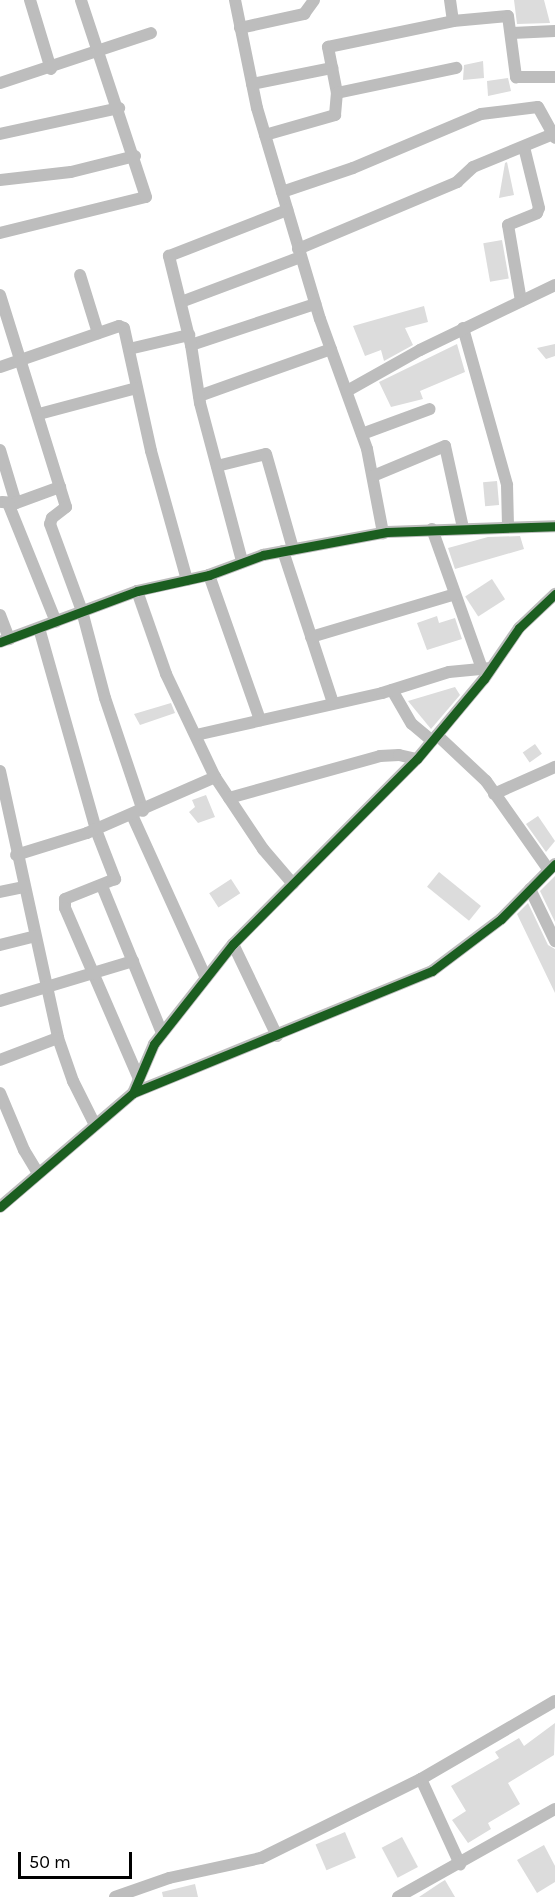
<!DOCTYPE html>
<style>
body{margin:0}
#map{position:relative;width:555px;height:1897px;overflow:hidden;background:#fff;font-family:Karla,sans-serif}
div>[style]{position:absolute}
.building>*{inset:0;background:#dcdcdc;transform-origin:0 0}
.minor>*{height:12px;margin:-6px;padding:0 6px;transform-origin:6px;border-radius:6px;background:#bdbdbd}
.cycleway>*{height:9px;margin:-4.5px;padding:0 4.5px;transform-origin:4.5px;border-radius:4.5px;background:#1b5e20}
span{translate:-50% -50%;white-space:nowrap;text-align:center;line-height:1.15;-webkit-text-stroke:4.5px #fff;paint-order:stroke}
.scale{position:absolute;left:18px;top:1852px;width:114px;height:27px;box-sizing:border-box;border:3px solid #000;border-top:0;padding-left:8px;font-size:18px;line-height:21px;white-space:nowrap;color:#000;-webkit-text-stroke:4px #fff;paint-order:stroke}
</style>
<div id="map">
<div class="building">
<div style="clip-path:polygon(514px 0,544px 0,550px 23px,517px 24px)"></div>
<div style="clip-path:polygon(483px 61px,484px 78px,463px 80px,464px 65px)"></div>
<div style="clip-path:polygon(508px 78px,511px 91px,488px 96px,487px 81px)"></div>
<div style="clip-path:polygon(507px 162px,514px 195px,499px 198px,505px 163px)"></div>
<div style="left:502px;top:240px;width:39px;height:19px;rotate:80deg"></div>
<div style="clip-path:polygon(424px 306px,428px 322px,405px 328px,413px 345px,384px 361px,381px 350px,365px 356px,353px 326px)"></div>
<div style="clip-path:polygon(457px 344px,465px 372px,420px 391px,423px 399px,391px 407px,379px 382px)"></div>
<div style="clip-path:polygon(555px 344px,555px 356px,546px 359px,537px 348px)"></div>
<div style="left:497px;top:481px;width:24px;height:14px;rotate:85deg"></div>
<div style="clip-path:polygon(520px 536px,524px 549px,455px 569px,448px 548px,488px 537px)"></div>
<div style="left:492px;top:579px;width:24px;height:32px;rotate:57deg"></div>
<div style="clip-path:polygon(437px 616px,439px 623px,455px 618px,462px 639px,427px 650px,417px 623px)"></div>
<div style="clip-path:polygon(455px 687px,460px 695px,431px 729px,408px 701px)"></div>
<div style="clip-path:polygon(171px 703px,175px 713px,140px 725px,134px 714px)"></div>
<div style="left:535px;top:744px;width:12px;height:15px;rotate:55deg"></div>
<div style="clip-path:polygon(206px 795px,215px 817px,198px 823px,189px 812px,195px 807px,192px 800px)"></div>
<div style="clip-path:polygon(538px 816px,555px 841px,546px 852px,526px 824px)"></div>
<div style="left:439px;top:872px;width:54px;height:19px;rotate:39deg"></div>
<div style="clip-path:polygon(555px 876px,555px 922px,540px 891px)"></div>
<div style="left:231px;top:879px;width:17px;height:26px;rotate:57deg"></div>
<div style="clip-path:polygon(528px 903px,548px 945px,555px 949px,555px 993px,517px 914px)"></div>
<div style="clip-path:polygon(555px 1723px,554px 1755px,508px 1783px,520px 1804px,488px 1823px,491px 1829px,468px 1843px,452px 1820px,466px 1811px,451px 1786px,499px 1758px,495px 1752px,519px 1738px,524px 1746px)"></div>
<div style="left:345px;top:1832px;width:28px;height:32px;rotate:67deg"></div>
<div style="left:402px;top:1837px;width:34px;height:23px;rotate:62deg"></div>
<div style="clip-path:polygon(544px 1845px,555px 1866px,555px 1882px,537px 1893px,517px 1860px)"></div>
<div style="clip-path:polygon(445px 1880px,455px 1897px,419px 1897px,440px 1883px)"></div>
<div style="clip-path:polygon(195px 1884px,198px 1897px,163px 1897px,162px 1892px)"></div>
</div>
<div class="minor">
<div style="left:30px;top:0;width:72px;rotate:73.1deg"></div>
<div style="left:235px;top:0;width:110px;rotate:78.5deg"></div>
<div style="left:257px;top:108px;width:220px;rotate:73.4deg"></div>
<div style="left:320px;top:319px;width:138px;rotate:70.1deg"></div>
<div style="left:367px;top:449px;width:86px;rotate:79.2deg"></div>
<div style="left:450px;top:0;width:21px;rotate:82deg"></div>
<div style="left:240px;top:28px;width:66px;rotate:-12.3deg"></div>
<div style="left:304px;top:14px;width:17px;rotate:-54deg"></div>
<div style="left:512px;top:33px;width:43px;rotate:-2.7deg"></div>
<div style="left:0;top:83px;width:159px;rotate:-18.3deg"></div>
<div style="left:252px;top:84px;width:82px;rotate:-11.3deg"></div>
<div style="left:337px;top:93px;width:47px;rotate:-101.1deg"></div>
<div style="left:328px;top:47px;width:128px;rotate:-11.7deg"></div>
<div style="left:453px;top:21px;width:55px;rotate:-5.2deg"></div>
<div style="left:508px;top:16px;width:62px;rotate:82.5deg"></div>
<div style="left:516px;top:77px;width:39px"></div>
<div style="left:0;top:134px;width:122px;rotate:-12.3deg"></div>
<div style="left:265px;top:135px;width:73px;rotate:-15.9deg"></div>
<div style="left:335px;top:115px;width:22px;rotate:-85deg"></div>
<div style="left:337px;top:93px;width:122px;rotate:-11.9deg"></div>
<div style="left:0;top:180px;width:71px;rotate:-6.4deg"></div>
<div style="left:71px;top:172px;width:66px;rotate:-14deg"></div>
<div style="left:282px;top:192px;width:75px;rotate:-18.7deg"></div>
<div style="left:353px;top:168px;width:139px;rotate:-22.9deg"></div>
<div style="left:481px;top:114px;width:57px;rotate:-7deg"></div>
<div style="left:538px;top:107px;width:35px;rotate:61deg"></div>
<div style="left:0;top:233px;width:150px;rotate:-13.9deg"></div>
<div style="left:146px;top:197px;width:207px;rotate:-108.3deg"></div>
<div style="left:298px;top:249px;width:173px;rotate:-22.8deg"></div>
<div style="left:457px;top:182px;width:22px;rotate:-43deg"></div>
<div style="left:473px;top:167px;width:87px;rotate:-22.4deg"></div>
<div style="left:80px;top:275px;width:61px;rotate:72.8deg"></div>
<div style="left:0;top:295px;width:222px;rotate:72.7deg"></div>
<div style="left:66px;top:507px;width:18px;rotate:142deg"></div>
<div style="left:52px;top:518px;width:6px;rotate:108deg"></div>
<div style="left:50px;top:524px;width:93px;rotate:69.8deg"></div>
<div style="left:82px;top:611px;width:90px;rotate:75.2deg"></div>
<div style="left:105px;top:698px;width:119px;rotate:71.4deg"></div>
<div style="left:521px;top:301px;width:77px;rotate:-99.7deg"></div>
<div style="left:508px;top:225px;width:31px;rotate:-22deg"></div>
<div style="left:537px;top:213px;width:5px;rotate:-68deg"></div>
<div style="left:539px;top:208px;width:63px;rotate:-103.8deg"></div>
<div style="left:181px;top:302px;width:128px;rotate:-20.6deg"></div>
<div style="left:463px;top:328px;width:163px;rotate:74.3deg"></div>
<div style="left:507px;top:485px;width:42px;rotate:88.6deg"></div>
<div style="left:191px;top:345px;width:131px;rotate:-18.3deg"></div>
<div style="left:129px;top:349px;width:62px;rotate:-13.1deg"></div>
<div style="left:0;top:367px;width:126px;rotate:-19deg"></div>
<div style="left:119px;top:326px;width:5px;rotate:22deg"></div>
<div style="left:124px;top:328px;width:126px;rotate:77.6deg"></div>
<div style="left:151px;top:451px;width:134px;rotate:74.4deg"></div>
<div style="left:347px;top:391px;width:84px;rotate:-29.3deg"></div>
<div style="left:420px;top:350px;width:150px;rotate:-25.7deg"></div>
<div style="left:199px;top:396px;width:140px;rotate:-19.6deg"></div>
<div style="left:39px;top:414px;width:101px;rotate:-14.9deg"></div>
<div style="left:362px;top:434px;width:72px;rotate:-20.2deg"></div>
<div style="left:0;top:450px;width:55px;rotate:73.2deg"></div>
<div style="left:217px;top:466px;width:50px;rotate:-13.8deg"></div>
<div style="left:266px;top:454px;width:99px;rotate:74.1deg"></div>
<div style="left:373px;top:476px;width:78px;rotate:-22.6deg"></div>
<div style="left:445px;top:446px;width:84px;rotate:77.6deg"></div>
<div style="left:2px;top:502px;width:14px;rotate:4deg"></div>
<div style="left:16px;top:503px;width:47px;rotate:-20deg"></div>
<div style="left:8px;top:503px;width:128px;rotate:68deg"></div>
<div style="left:432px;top:529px;width:149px;rotate:70.3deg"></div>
<div style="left:283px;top:551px;width:160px;rotate:71.8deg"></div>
<div style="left:242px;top:561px;width:163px;rotate:-104.9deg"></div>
<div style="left:200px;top:403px;width:59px;rotate:-98.8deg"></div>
<div style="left:191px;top:345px;width:92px;rotate:-103.9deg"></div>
<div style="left:169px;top:256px;width:127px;rotate:-21.3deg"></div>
<div style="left:209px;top:575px;width:154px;rotate:70.6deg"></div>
<div style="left:137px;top:591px;width:88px;rotate:70.7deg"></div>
<div style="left:166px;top:674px;width:114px;rotate:64.6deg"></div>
<div style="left:215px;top:777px;width:87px;rotate:56.3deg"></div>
<div style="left:263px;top:849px;width:46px;rotate:49.4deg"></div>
<div style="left:0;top:615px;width:26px;rotate:69deg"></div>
<div style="left:39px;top:628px;width:210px;rotate:74.2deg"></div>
<div style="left:96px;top:830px;width:53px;rotate:68.8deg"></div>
<div style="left:115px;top:879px;width:54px;rotate:158.2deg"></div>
<div style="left:65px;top:899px;width:9px;rotate:90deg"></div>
<div style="left:65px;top:908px;width:186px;rotate:66.6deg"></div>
<div style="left:311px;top:637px;width:150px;rotate:-16.6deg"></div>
<div style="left:0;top:642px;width:146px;rotate:-20.4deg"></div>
<div style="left:137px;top:591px;width:74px;rotate:-12.5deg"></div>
<div style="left:209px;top:575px;width:58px;rotate:-20.3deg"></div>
<div style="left:263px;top:555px;width:126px;rotate:-10.5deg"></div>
<div style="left:387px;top:532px;width:168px;rotate:-2deg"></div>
<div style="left:392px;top:690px;width:39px;rotate:60deg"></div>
<div style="left:412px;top:724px;width:26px;rotate:40deg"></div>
<div style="left:196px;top:735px;width:191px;rotate:-12.7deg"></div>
<div style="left:382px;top:693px;width:70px;rotate:-17.4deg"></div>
<div style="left:449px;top:672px;width:42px;rotate:-5.4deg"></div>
<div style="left:437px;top:735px;width:67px;rotate:43.2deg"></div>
<div style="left:486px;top:781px;width:108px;rotate:54.8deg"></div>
<div style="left:0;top:771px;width:273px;rotate:77.7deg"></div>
<div style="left:58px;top:1038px;width:46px;rotate:70.8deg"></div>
<div style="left:73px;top:1081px;width:47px;rotate:63.4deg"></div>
<div style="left:494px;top:794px;width:67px;rotate:-23.9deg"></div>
<div style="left:229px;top:798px;width:157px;rotate:-15.5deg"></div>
<div style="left:380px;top:756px;width:19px;rotate:-3deg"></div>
<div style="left:399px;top:755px;width:18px;rotate:13deg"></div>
<div style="left:132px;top:815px;width:179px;rotate:65.6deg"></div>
<div style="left:16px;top:855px;width:74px;rotate:-17.2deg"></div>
<div style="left:87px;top:833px;width:140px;rotate:-23.6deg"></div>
<div style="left:102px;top:886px;width:159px;rotate:67.8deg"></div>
<div style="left:530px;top:889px;width:58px;rotate:64.3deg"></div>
<div style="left:0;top:892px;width:25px;rotate:-12deg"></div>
<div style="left:233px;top:944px;width:102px;rotate:64.4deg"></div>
<div style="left:0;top:945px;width:36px;rotate:-14deg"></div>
<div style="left:0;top:1001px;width:139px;rotate:-16.7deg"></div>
<div style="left:0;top:1060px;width:62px;rotate:-20.8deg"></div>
<div style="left:0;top:1093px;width:62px;rotate:67.2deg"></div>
<div style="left:24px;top:1150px;width:27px;rotate:59deg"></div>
<div style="left:133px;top:1093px;width:53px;rotate:-66.8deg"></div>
<div style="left:154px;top:1044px;width:127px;rotate:-51.7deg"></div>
<div style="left:233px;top:944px;width:261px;rotate:-45.2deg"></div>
<div style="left:417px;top:759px;width:104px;rotate:-50.1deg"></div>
<div style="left:484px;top:679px;width:62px;rotate:-55.5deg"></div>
<div style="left:519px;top:628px;width:50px;rotate:-43.4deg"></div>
<div style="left:0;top:1207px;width:175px;rotate:-40.6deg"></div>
<div style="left:133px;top:1093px;width:323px;rotate:-22.2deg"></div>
<div style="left:432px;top:971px;width:86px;rotate:-37deg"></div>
<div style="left:501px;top:919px;width:77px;rotate:-45.5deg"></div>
<div style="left:421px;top:1779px;width:94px;rotate:65.4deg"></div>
<div style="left:115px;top:1897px;width:57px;rotate:-19.4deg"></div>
<div style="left:169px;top:1878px;width:94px;rotate:-12.3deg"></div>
<div style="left:261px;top:1858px;width:178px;rotate:-26.3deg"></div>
<div style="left:421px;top:1779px;width:155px;rotate:-30.2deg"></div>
<div style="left:398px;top:1897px;width:180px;rotate:-29.3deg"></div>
</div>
<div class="cycleway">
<div style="left:0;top:642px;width:146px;rotate:-20.4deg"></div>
<div style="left:137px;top:591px;width:74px;rotate:-12.5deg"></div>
<div style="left:209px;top:575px;width:58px;rotate:-20.3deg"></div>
<div style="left:263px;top:555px;width:126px;rotate:-10.5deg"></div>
<div style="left:387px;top:532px;width:168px;rotate:-2deg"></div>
<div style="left:133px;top:1093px;width:53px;rotate:-66.8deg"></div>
<div style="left:154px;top:1044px;width:127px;rotate:-51.7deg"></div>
<div style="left:233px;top:944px;width:261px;rotate:-45.2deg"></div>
<div style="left:417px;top:759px;width:104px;rotate:-50.1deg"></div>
<div style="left:484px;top:679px;width:62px;rotate:-55.5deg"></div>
<div style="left:519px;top:628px;width:50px;rotate:-43.4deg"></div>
<div style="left:0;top:1207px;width:175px;rotate:-40.6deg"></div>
<div style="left:133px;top:1093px;width:323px;rotate:-22.2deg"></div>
<div style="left:432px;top:971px;width:86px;rotate:-37deg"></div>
<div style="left:501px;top:919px;width:77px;rotate:-45.5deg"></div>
</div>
<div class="scale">50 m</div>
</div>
